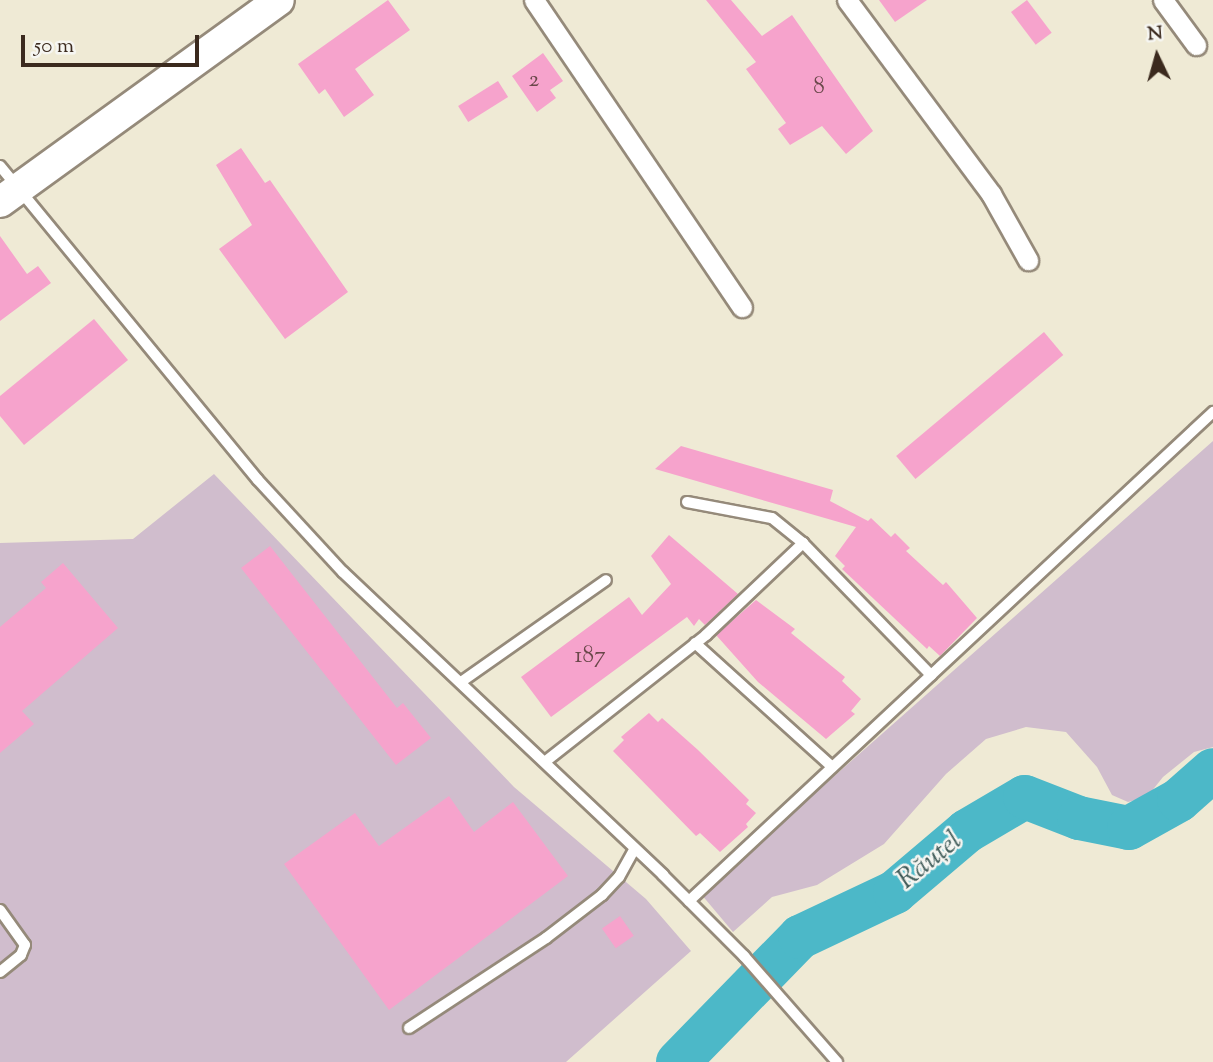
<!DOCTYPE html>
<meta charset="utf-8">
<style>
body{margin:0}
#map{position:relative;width:1213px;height:1062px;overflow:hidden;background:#efead5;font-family:"Sorts Mill Goudy",serif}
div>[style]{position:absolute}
.industrial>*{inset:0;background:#d0bdcd}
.river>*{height:44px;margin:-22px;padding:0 22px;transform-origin:22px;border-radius:22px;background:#4cb8c8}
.building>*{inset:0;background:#f6a3cc;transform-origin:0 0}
.roads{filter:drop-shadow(2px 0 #958a7a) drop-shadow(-2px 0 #958a7a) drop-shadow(0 2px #958a7a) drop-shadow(0 -2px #958a7a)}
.lane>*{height:10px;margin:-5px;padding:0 5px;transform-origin:5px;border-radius:5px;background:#fff}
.street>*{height:19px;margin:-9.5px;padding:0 9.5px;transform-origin:9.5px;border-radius:9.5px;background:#fff}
.primary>*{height:30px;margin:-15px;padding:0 15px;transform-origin:15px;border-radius:15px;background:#fff}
span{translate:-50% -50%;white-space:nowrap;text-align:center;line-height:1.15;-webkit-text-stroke:5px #f6f6f2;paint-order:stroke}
.number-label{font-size:23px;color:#6a484a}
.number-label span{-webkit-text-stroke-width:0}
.water-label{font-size:28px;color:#415c5a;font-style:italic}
.north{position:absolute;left:1122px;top:21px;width:70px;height:70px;-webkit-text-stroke:5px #f6f6f2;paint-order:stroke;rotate:355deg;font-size:19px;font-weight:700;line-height:28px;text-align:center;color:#3b2a1e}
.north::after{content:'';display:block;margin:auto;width:24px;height:32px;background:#3b2a1e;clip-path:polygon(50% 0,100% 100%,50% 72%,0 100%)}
.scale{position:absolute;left:21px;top:35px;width:178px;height:32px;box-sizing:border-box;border:4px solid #3b2a1e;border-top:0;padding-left:9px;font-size:21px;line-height:24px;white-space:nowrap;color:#3b2a1e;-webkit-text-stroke:5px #f6f6f2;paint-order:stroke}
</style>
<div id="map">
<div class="industrial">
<div style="clip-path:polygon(1213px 441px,1213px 747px,1194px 752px,1163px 777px,1147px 797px,1128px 802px,1112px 795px,1097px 767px,1066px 732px,1026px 727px,986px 739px,946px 774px,884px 844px,817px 885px,772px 897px,733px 932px,701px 894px)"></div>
<div style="clip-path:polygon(214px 474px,514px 787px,646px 899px,691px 951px,566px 1062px,0 1062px,0 543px,133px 539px)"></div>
</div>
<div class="river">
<div style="left:678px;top:1062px;width:175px;rotate:-45.7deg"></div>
<div style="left:800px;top:937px;width:105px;rotate:-25.3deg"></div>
<div style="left:895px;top:892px;width:94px;rotate:-40.3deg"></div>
<div style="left:967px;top:831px;width:67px;rotate:-30.4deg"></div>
<div style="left:1025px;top:797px;width:58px;rotate:21.3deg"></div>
<div style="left:1079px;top:818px;width:51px;rotate:11.3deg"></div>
<div style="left:1129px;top:828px;width:57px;rotate:-29.2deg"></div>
<div style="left:1179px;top:800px;width:45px;rotate:-41.4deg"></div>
</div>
<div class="building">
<div style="clip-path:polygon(388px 0,410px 30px,355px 69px,374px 95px,344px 117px,325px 89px,319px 94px,298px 64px)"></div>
<div style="clip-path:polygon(706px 0,731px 0,762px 36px,792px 15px,873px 131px,846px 154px,822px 126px,790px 145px,778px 129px,786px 123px,746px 69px,756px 62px)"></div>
<div style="clip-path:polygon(879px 0,927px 0,895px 22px)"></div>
<div style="left:1027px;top:0;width:41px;height:20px;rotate:53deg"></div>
<div style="clip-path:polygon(543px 53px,563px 81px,550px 90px,556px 98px,537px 112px,512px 76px)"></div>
<div style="left:498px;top:81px;width:19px;height:47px;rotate:58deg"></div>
<div style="clip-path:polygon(241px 148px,265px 183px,270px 180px,348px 292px,285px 339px,219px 249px,252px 225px,216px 165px)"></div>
<div style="clip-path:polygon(0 236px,27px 274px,38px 266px,51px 283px,0 321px)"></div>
<div style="clip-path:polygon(94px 319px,128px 360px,24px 445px,0 416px,0 396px)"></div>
<div style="left:1044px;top:332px;width:30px;height:193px;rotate:50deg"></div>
<div style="clip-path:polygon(681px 446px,833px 490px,830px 501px,868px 521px,871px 518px,891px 537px,895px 533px,910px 548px,906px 551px,943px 585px,946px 582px,977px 618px,940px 656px,929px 646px,927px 649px,842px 569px,845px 566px,835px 556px,856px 527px,655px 469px)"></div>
<div style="clip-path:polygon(669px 535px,738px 594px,705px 625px,699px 619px,694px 626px,687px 617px,551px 717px,521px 677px,629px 597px,642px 615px,671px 584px,651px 556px)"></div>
<div style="clip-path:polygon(270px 546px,397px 708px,403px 703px,431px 738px,396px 765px,241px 568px)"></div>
<div style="clip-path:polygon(63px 563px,118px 628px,22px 711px,34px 724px,0 753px,0 627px,46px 588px,41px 582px)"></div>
<div style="clip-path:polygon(756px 600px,795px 629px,791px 633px,845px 677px,842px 681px,861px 699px,851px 711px,855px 714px,826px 739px,758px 682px,716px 635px)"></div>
<div style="clip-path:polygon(649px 713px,658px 722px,662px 718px,698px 750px,749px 800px,746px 804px,756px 813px,746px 824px,748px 827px,720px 852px,700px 833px,696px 836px,613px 751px,624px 740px,621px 737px)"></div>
<div style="clip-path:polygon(449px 796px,474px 832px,513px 802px,568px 876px,389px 1010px,284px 864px,355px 813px,379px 846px)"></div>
<div style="left:620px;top:916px;width:24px;height:22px;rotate:55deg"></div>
</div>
<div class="roads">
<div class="lane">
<div style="left:0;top:166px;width:406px;rotate:50.6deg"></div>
<div style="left:258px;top:480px;width:125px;rotate:47.3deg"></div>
<div style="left:343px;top:572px;width:441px;rotate:43.4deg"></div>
<div style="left:663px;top:875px;width:115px;rotate:45deg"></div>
<div style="left:744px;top:956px;width:141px;rotate:48.7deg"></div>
<div style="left:687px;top:502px;width:86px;rotate:10.7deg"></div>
<div style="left:772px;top:518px;width:40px;rotate:39deg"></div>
<div style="left:803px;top:543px;width:184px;rotate:45.9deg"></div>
<div style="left:695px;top:643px;width:185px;rotate:42.1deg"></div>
<div style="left:461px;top:682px;width:177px;rotate:-35.1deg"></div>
<div style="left:546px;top:761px;width:204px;rotate:-38.2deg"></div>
<div style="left:706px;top:635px;width:134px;rotate:-43.5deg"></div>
<div style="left:689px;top:901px;width:717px;rotate:-43.02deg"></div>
<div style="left:0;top:910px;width:43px;rotate:54.5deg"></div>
<div style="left:25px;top:945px;width:11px;rotate:112deg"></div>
<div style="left:21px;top:955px;width:27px;rotate:141deg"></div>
<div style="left:409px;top:1028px;width:164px;rotate:-33.3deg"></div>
<div style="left:546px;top:938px;width:71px;rotate:-37.5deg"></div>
<div style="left:602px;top:895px;width:25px;rotate:-47deg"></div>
<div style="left:619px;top:877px;width:31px;rotate:-61deg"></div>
</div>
<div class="street">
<div style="left:534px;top:0;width:371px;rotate:55.9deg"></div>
<div style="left:847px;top:0;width:242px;rotate:53.4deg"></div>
<div style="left:991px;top:194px;width:76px;rotate:60.7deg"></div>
<div style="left:1163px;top:0;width:56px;rotate:53.7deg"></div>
</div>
<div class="primary">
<div style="left:0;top:202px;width:344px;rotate:-35.9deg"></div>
</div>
</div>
<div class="number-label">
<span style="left:534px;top:81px">2</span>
<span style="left:819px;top:88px">8</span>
<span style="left:590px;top:657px">187</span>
</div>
<div class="water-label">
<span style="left:930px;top:861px;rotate:-39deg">Răuțel</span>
</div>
<div class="north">N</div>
<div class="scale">50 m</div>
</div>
